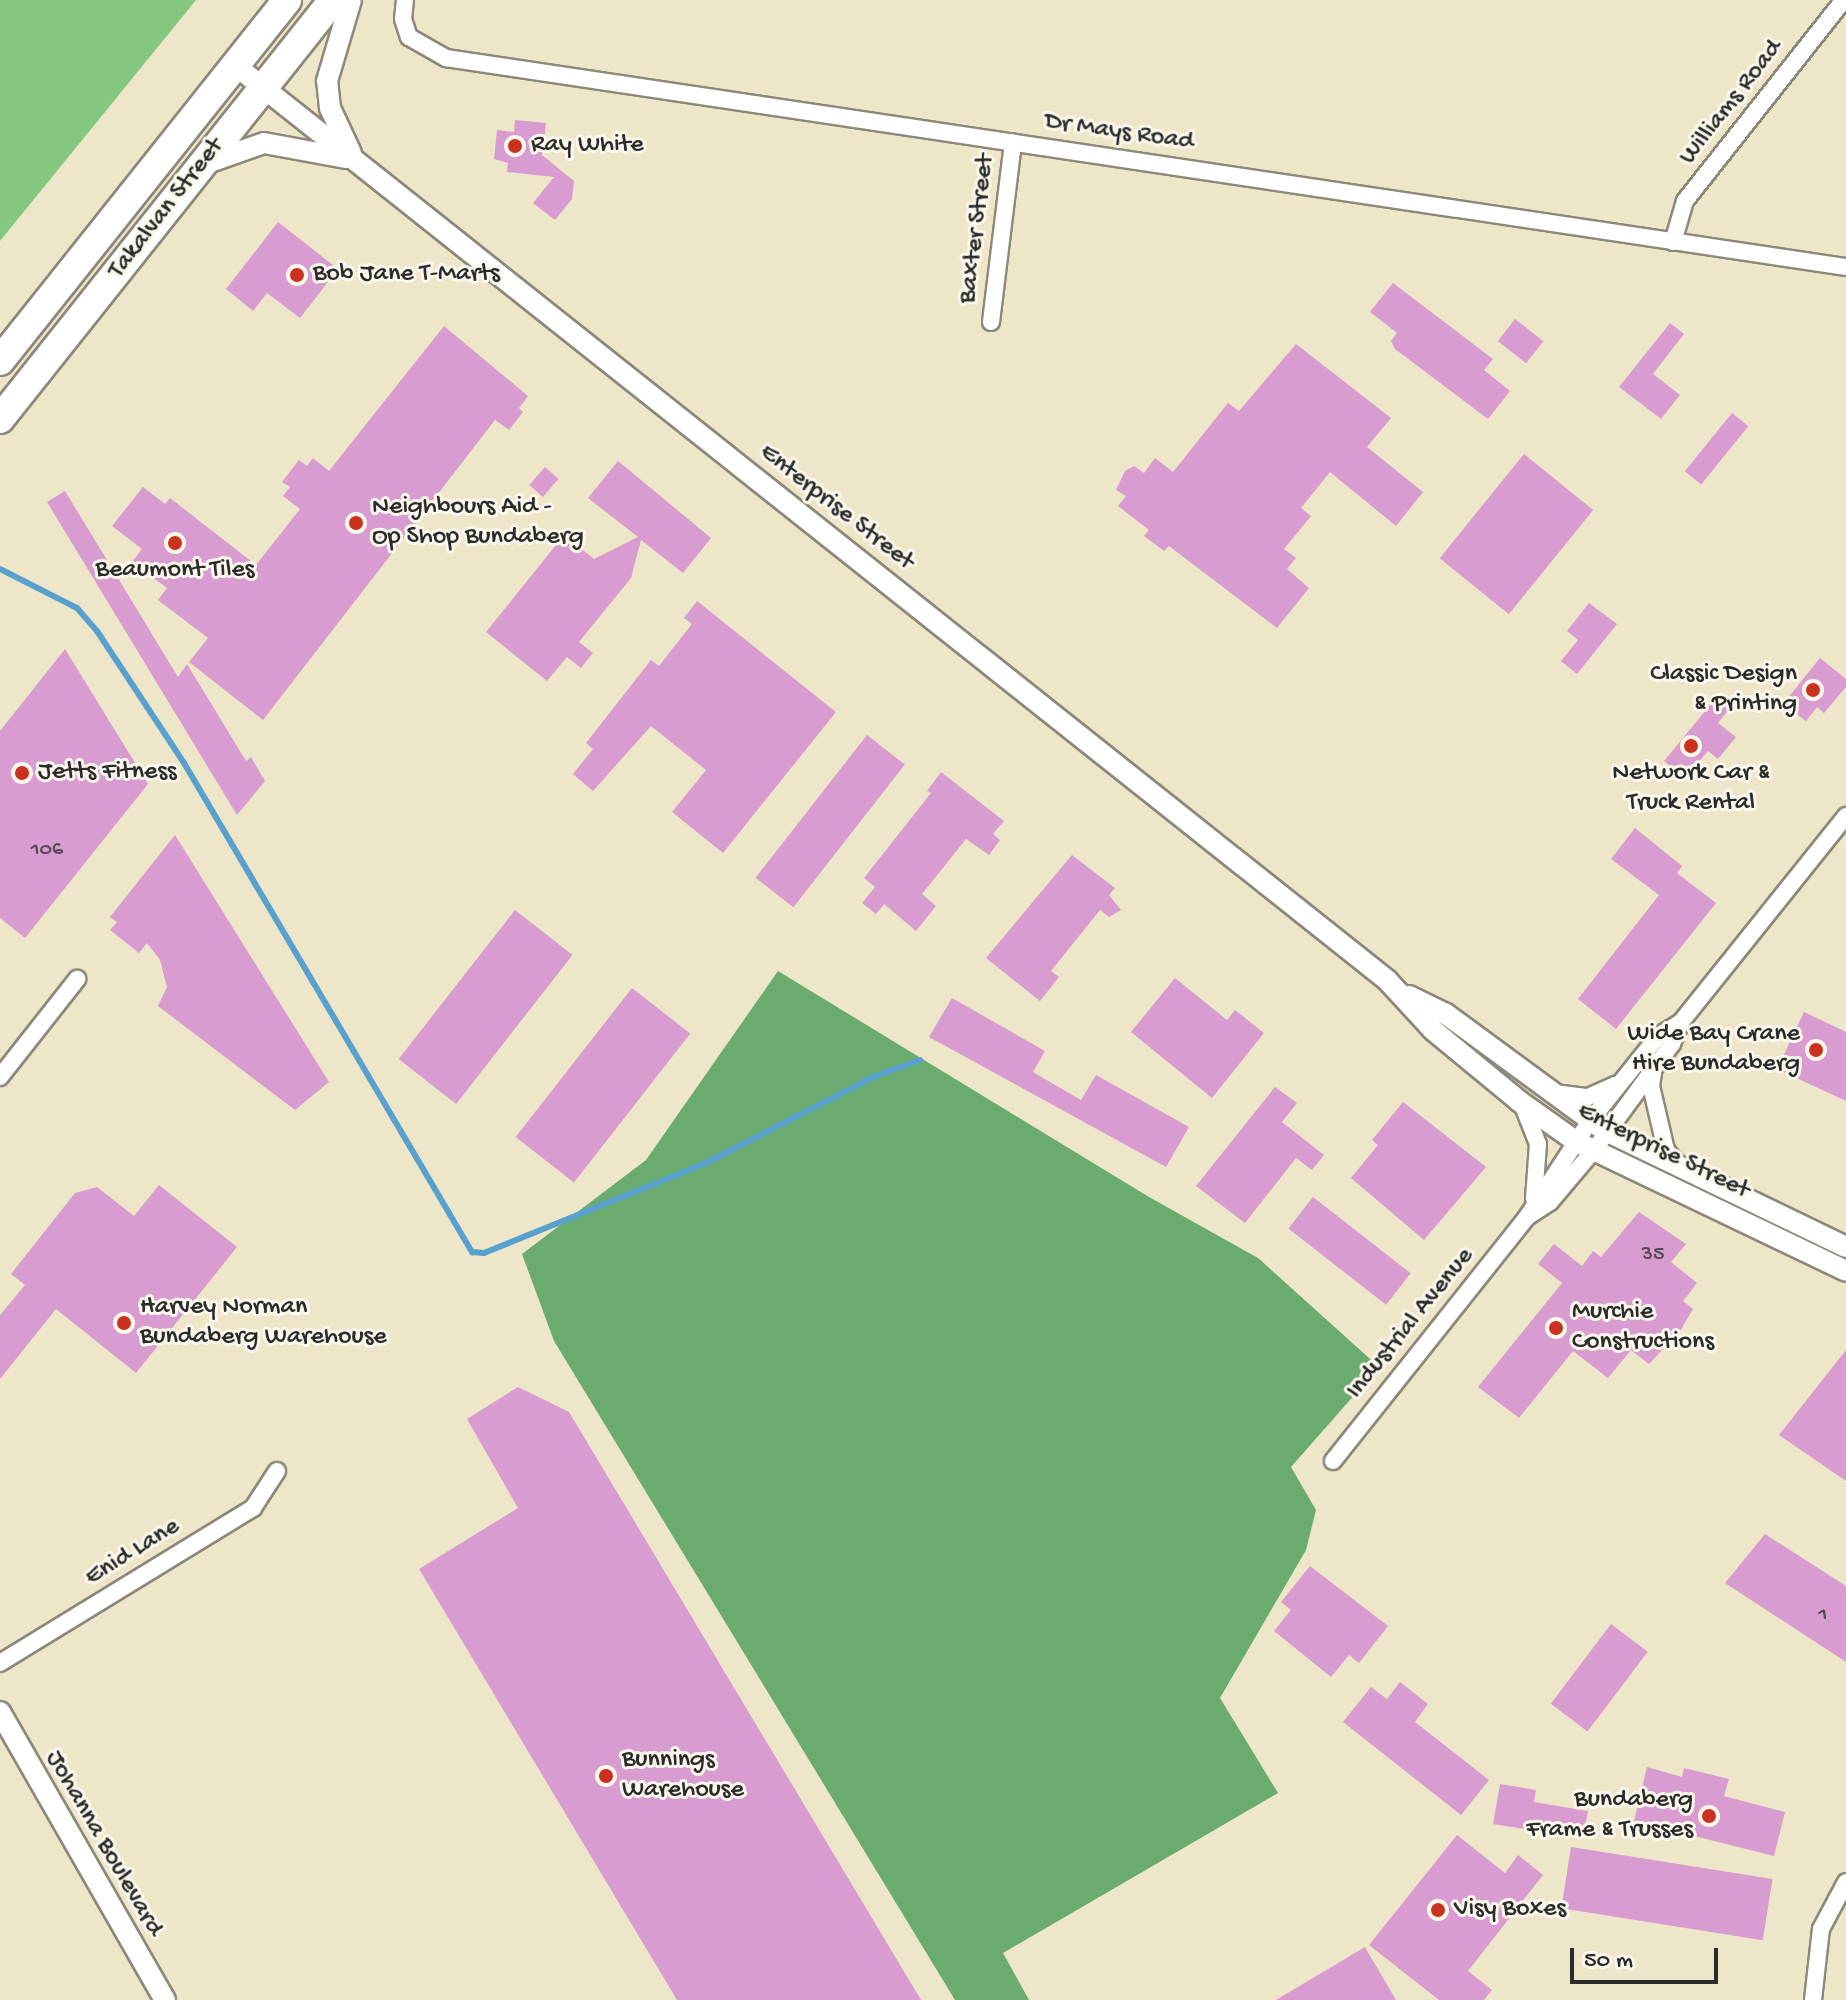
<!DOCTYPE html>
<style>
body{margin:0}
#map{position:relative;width:1846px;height:2000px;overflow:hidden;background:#eee6c8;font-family:"Gochi Hand",sans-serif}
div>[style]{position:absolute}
.green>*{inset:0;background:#83c781}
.forest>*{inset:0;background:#6aac6f}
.stream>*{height:6px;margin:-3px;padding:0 3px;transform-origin:3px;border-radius:3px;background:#58a1cf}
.building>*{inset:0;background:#d89cd1;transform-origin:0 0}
.roads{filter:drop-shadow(2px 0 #8c887a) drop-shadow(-2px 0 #8c887a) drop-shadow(0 2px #8c887a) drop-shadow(0 -2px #8c887a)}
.minor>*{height:16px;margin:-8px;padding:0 8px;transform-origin:8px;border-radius:8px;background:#fff}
.tertiary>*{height:20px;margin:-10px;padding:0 10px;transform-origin:10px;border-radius:10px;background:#fff}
.trunk>*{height:28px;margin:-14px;padding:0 14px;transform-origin:14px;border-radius:14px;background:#fff}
.dots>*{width:22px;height:22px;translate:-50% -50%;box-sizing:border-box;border:4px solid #fbf7ec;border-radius:50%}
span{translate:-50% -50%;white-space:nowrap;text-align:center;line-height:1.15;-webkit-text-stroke:6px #fbf7ec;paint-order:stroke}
.number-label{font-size:22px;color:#564754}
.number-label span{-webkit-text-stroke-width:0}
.street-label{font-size:26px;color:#2b2b2b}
.poi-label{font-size:26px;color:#2b2b2b}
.left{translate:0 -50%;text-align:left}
.right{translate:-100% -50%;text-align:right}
.scale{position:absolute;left:1570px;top:1948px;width:148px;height:36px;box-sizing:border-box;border:4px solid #2b2b2b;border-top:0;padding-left:10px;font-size:24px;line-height:28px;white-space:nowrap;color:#2b2b2b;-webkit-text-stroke:6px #fbf7ec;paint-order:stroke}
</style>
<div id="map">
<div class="green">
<div style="clip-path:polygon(0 0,196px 0,0 241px)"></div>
</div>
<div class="forest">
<div style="clip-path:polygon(778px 971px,1149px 1197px,1258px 1258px,1379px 1367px,1291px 1467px,1316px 1510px,1306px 1550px,1220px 1698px,1278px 1793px,1003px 1953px,1029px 2000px,955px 2000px,554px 1341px,522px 1254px,646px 1160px)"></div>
</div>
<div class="stream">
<div style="left:0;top:569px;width:86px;rotate:26.9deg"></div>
<div style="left:77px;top:608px;width:30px;rotate:49deg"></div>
<div style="left:97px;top:631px;width:158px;rotate:56.6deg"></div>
<div style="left:184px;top:763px;width:568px;rotate:59.5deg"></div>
<div style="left:472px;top:1252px;width:12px;rotate:5deg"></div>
<div style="left:484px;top:1253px;width:240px;rotate:-22.1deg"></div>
<div style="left:706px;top:1163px;width:188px;rotate:-27.2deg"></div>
<div style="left:873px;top:1077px;width:50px;rotate:-19.9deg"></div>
</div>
<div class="building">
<div style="clip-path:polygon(515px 120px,546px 123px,542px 155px,574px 181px,572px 199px,555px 220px,533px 203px,554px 177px,507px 172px,508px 163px,494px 159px,497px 130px,514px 132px)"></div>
<div style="clip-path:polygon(278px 222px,338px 269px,300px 318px,267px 293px,253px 311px,226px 289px)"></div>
<div style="clip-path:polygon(1393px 283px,1493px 359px,1484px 370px,1510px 391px,1488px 419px,1395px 349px,1391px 341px,1397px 333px,1370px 312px)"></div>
<div style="left:1515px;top:319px;width:36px;height:28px;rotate:38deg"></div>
<div style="clip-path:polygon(1670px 323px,1684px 334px,1653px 374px,1680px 395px,1661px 419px,1619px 387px)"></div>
<div style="clip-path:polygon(444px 326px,528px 396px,519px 408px,523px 412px,509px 430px,495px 420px,263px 720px,189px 662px,208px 638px,158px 600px,167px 588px,132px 562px,142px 549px,112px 526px,143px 487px,165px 504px,170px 498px,256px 565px,300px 509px,283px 496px,290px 487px,282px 482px,299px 460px,307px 466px,313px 458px,329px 471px)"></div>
<div style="clip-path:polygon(1296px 344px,1391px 418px,1367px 447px,1423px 492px,1396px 526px,1330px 472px,1301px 508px,1311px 516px,1284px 549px,1296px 558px,1287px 569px,1309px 588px,1277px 628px,1169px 546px,1164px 551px,1144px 536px,1149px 530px,1118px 506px,1126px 496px,1116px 490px,1125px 471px,1134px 466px,1144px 473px,1155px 458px,1173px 472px,1228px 403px,1239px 411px)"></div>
<div style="left:1732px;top:413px;width:21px;height:75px;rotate:39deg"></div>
<div style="left:1524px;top:454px;width:89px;height:134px;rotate:39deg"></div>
<div style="clip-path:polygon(618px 461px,711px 538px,683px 573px,641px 540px,631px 578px,579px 642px,593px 653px,581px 668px,567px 657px,547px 681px,486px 632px,564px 535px,594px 559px,638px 537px,588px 498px)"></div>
<div style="left:545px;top:467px;width:18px;height:24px;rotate:41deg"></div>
<div style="clip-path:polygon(65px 491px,178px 677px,187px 664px,246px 761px,251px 757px,265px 781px,237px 815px,47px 502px)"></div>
<div style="clip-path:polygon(697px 601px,836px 712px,723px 853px,672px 812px,706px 770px,651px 726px,593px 791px,573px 774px,593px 749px,586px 743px,651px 660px,659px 666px,692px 624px,684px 618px)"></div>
<div style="clip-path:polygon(1589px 603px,1617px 624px,1577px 674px,1561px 661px,1578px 640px,1567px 631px)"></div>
<div style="clip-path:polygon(65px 649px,148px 784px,25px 938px,0 918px,0 731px)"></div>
<div style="clip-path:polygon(1820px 658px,1846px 679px,1846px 687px,1824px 713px,1817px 707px,1806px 721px,1783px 704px)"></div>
<div style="clip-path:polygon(1720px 693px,1733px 704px,1718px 723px,1736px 737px,1718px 759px,1708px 751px,1685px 778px,1664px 761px)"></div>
<div style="left:867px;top:735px;width:48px;height:181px;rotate:38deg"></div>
<div style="clip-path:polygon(941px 772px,1004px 821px,993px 834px,1000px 840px,989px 855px,966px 839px,922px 894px,936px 906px,916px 931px,884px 904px,876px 914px,862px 903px,875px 887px,864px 878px,931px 793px,927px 791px)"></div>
<div style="clip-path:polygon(1635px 828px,1682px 866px,1677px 873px,1716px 903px,1616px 1029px,1578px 999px,1659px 895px,1611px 859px)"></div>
<div style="clip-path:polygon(175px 835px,329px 1082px,295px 1110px,158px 1006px,167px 987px,160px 960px,147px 943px,139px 953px,110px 930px,117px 922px,110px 917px)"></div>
<div style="clip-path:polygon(1072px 855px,1115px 888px,1109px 895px,1121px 910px,1109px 917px,1100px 910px,1051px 971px,1059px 977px,1040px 1001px,986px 958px)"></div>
<div style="left:515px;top:910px;width:73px;height:189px;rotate:38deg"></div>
<div style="clip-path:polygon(1175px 978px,1227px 1020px,1235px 1010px,1264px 1033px,1212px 1098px,1131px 1032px)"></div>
<div style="left:632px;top:988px;width:74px;height:189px;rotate:38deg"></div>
<div style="clip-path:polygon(952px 998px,1045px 1051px,1033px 1072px,1081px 1100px,1096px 1075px,1189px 1127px,1166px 1167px,929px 1037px)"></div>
<div style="clip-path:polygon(1804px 1012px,1846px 1032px,1846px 1101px,1777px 1069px)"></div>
<div style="clip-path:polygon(1275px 1087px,1297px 1103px,1282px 1122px,1324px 1155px,1312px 1170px,1296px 1158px,1245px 1223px,1196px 1186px)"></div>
<div style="clip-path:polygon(1403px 1102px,1486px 1167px,1424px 1240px,1351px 1178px,1378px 1145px,1372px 1140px)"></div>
<div style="clip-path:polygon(159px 1185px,237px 1247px,136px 1373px,56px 1309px,0 1379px,0 1315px,25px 1285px,11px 1274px,75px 1193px,97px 1187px,134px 1216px)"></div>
<div style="left:1313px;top:1197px;width:124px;height:40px;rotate:38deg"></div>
<div style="clip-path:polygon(1639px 1212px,1686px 1244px,1671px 1262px,1697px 1283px,1683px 1301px,1693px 1309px,1680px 1331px,1649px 1364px,1631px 1350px,1608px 1378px,1573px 1351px,1519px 1418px,1478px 1387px,1562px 1283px,1538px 1264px,1554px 1244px,1582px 1266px,1593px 1251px,1601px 1257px)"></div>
<div style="clip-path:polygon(1846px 1350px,1846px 1481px,1779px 1435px)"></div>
<div style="clip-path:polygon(518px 1387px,569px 1412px,921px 2000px,677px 2000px,419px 1569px,518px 1508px,467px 1419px)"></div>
<div style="clip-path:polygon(1765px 1534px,1846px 1586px,1846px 1662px,1725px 1583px)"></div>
<div style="clip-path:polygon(1310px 1566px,1388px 1626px,1359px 1663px,1349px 1655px,1331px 1677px,1274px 1631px,1291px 1610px,1281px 1602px)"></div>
<div style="left:1611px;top:1624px;width:46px;height:100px;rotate:37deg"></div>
<div style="clip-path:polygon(1400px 1682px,1428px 1704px,1415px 1722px,1489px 1780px,1461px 1815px,1343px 1722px,1371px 1687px,1387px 1699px)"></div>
<div style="clip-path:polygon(1647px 1767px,1682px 1777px,1684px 1768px,1729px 1779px,1724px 1796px,1785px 1812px,1774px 1856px,1634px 1821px)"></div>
<div style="clip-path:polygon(1500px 1784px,1536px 1790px,1534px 1802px,1588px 1811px,1586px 1822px,1574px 1837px,1493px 1824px)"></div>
<div style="clip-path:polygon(1457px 1835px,1505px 1873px,1518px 1855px,1543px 1875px,1468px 1971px,1492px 1990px,1484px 2000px,1439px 2000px,1369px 1945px)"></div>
<div style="left:1571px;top:1847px;width:204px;height:62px;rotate:9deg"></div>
<div style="clip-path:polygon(1365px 1947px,1396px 2000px,1276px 2000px)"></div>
</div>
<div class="roads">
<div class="minor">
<div style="left:405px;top:0;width:19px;rotate:96deg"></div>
<div style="left:403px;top:19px;width:19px;rotate:72deg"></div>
<div style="left:409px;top:37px;width:43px;rotate:29.6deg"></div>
<div style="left:446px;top:58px;width:1416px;rotate:8.49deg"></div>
<div style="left:1673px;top:242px;width:43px;rotate:-73.7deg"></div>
<div style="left:1685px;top:201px;width:256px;rotate:-51.7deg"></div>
<div style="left:991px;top:322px;width:181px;rotate:-83deg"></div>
<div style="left:1654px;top:1067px;width:19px;rotate:99deg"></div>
<div style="left:1651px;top:1086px;width:66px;rotate:76.8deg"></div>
<div style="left:1666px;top:1150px;width:19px;rotate:51deg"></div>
<div style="left:0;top:1077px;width:125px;rotate:-51.8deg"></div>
<div style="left:1554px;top:1093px;width:34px;rotate:7deg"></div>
<div style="left:1588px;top:1097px;width:30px;rotate:-24deg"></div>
<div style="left:1523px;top:1106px;width:41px;rotate:68.5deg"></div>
<div style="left:1538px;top:1144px;width:55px;rotate:94.2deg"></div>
<div style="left:1527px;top:1217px;width:27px;rotate:-33deg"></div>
<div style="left:1550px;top:1202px;width:68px;rotate:-49.8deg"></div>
<div style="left:1594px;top:1150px;width:132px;rotate:-53.7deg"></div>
<div style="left:1672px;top:1044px;width:24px;rotate:-68deg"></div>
<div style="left:1681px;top:1022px;width:264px;rotate:-51.3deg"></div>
<div style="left:1333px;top:1461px;width:312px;rotate:-51.5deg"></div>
<div style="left:1527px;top:1217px;width:115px;rotate:-56.7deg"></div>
<div style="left:1590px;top:1121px;width:109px;rotate:-51.3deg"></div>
<div style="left:1658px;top:1036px;width:27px;rotate:-31deg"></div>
<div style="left:0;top:1663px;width:297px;rotate:-31.5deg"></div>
<div style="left:253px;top:1508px;width:44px;rotate:-57deg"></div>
<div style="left:1813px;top:2000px;width:71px;rotate:-83.6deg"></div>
<div style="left:1821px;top:1929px;width:53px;rotate:-62deg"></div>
</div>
<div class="tertiary">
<div style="left:236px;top:66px;width:1470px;rotate:38.45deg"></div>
<div style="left:1387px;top:980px;width:68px;rotate:47.4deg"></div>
<div style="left:1433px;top:1030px;width:112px;rotate:39.5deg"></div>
<div style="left:1519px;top:1101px;width:71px;rotate:35.3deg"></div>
<div style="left:1577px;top:1142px;width:298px;rotate:25.6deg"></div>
<div style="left:351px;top:153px;width:50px;rotate:-115deg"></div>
<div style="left:330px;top:108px;width:27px;rotate:-96deg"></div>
<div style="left:327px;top:81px;width:84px;rotate:-73.5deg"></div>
<div style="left:207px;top:163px;width:60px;rotate:-19.3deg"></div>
<div style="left:264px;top:143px;width:83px;rotate:10.4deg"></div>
<div style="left:1409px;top:996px;width:41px;rotate:25.9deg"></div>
<div style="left:1446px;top:1014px;width:196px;rotate:36.3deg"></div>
<div style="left:1604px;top:1130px;width:269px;rotate:25.8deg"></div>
<div style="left:0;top:1712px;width:332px;rotate:60.2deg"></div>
</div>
<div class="trunk">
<div style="left:0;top:361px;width:461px;rotate:-51.5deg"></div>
<div style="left:0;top:419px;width:535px;rotate:-51.52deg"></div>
</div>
</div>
<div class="dots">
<div style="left:515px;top:146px;background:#c8321e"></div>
<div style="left:297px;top:275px;background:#c8321e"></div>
<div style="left:356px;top:523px;background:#c8321e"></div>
<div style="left:175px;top:543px;background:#c8321e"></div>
<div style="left:1813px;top:690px;background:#c8321e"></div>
<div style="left:1691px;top:746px;background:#c8321e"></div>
<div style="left:22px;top:773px;background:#c8321e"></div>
<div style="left:1816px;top:1050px;background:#c8321e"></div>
<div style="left:124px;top:1323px;background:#c8321e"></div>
<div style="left:1556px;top:1328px;background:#c8321e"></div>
<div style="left:606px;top:1776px;background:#c8321e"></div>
<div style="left:1709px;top:1816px;background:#c8321e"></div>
<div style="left:1438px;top:1910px;background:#c8321e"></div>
</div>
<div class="number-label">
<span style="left:47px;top:851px">106</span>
<span style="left:1653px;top:1256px">35</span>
<span style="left:1823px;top:1616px">1</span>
</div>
<div class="street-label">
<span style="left:1732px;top:103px;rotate:-52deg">Williams Road</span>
<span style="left:1119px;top:133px;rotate:8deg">Dr Mays Road</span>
<span style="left:167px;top:209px;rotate:-52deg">Takalvan Street</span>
<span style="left:978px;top:229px;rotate:-83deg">Baxter Street</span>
<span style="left:836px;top:508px;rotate:38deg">Enterprise Street</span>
<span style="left:1663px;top:1152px;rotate:26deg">Enterprise Street</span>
<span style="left:1411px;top:1324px;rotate:-51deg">Industrial Avenue</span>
<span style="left:133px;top:1553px;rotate:-32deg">Enid Lane</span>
<span style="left:103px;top:1844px;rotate:60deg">Johanna Boulevard</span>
</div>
<div class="poi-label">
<span class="left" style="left:531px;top:146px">Ray White</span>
<span class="left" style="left:313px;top:275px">Bob Jane T-Marts</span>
<span class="left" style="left:372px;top:523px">Neighbours Aid -<br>Op Shop Bundaberg</span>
<span style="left:175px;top:571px">Beaumont Tiles</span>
<span class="right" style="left:1797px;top:690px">Classic Design<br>&amp; Printing</span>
<span class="left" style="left:38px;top:773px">Jetts Fitness</span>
<span style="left:1691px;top:789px">Network Car &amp;<br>Truck Rental</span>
<span class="right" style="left:1800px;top:1050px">Wide Bay Crane<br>Hire Bundaberg</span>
<span class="left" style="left:140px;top:1323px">Harvey Norman<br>Bundaberg Warehouse</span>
<span class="left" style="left:1572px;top:1328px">Murchie<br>Constructions</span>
<span class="left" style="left:622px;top:1776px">Bunnings<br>Warehouse</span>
<span class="right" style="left:1693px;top:1816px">Bundaberg<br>Frame &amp; Trusses</span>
<span class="left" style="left:1454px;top:1910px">Visy Boxes</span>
</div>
<div class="scale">50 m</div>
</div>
